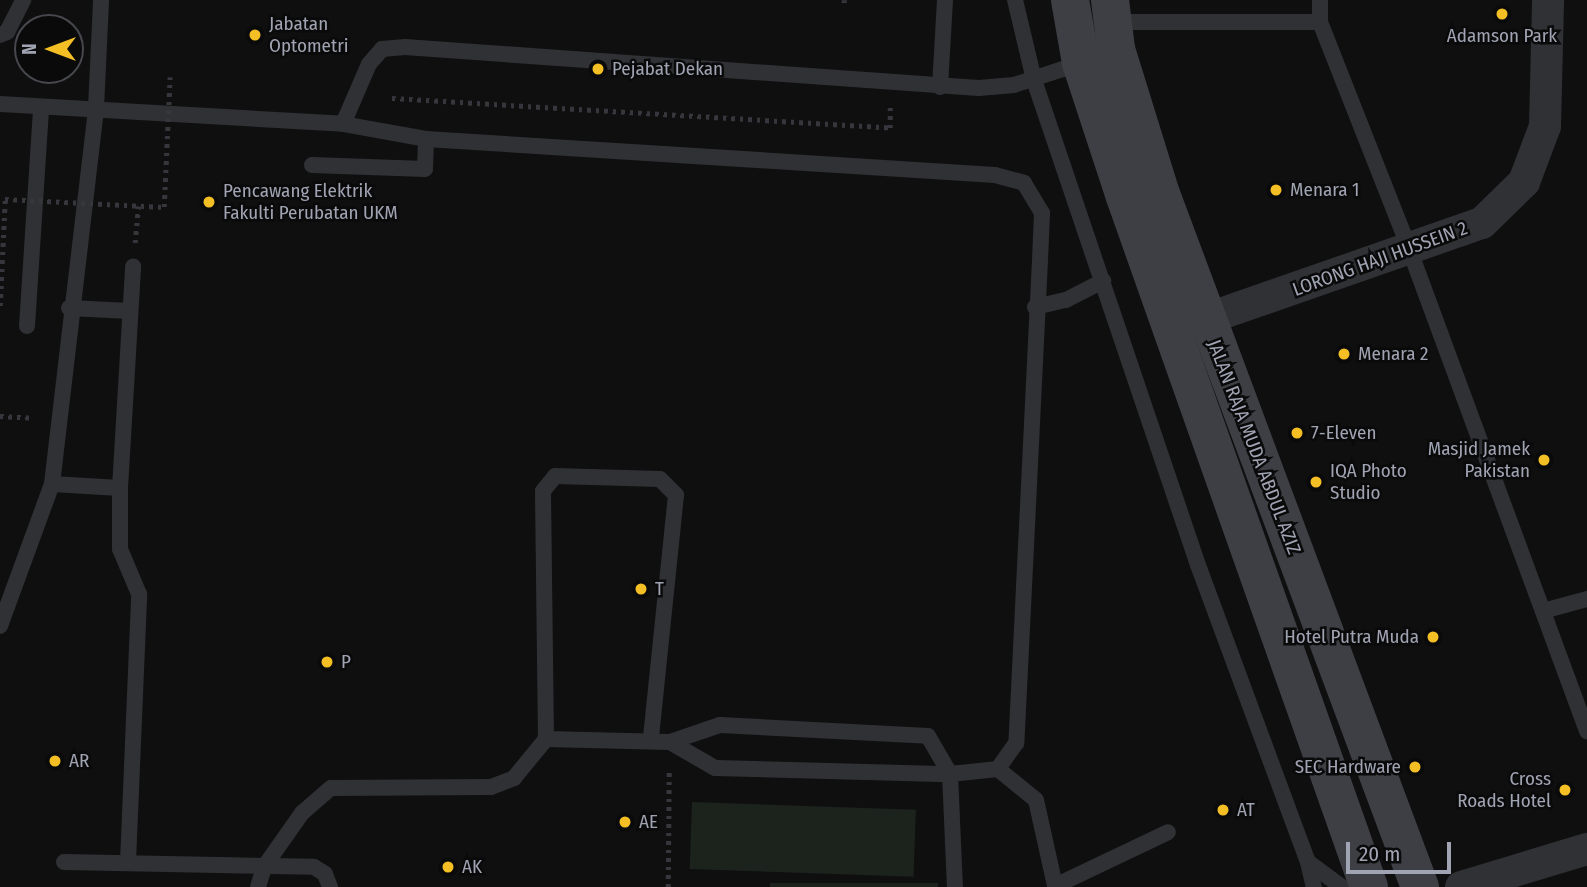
<!DOCTYPE html>
<style>
body{margin:0}
#map{position:relative;width:1587px;height:887px;overflow:hidden;background:#0f0f10;font-family:"Fira Sans Condensed",sans-serif}
div>[style]{position:absolute}
.green>*{inset:0;background:#1c231d;transform-origin:0 0}
.path>*{height:4.5px;margin-top:-2.25px;transform-origin:0;background:repeating-linear-gradient(90deg,#36373c 0 3.5px,transparent 0 8.5px)}
.lane>*{height:16px;margin:-8px;padding:0 8px;transform-origin:8px;border-radius:8px;background:#303135}
.street>*{height:32px;margin:-16px;padding:0 16px;transform-origin:16px;border-radius:16px;background:#303135}
.secondary>*{height:38px;margin:-19px;padding:0 19px;transform-origin:19px;border-radius:19px;background:#3e3f45}
.path-bridge>*{height:4.5px;margin-top:-2.25px;transform-origin:0;background:repeating-linear-gradient(90deg,#36373c 0 3.5px,transparent 0 8.5px)}
.dots>*{width:19px;height:19px;translate:-50% -50%;box-sizing:border-box;border:4px solid #0a0a0b;border-radius:50%}
span{translate:-50% -50%;white-space:nowrap;text-align:center;line-height:1.15;-webkit-text-stroke:5px #0a0a0b;paint-order:stroke}
.poi-label{font-size:19px;color:#a0a4b2}
.left{translate:0 -50%;text-align:left}
.right{translate:-100% -50%;text-align:right}
.street-label{font-size:19px;color:#a0a4b2}
.north{position:absolute;left:14px;top:14px;width:70px;height:70px;box-sizing:border-box;background:#0a0a0b;border:2px solid #46484e;border-radius:50%;rotate:270deg;font-size:19px;font-weight:700;line-height:28px;text-align:center;color:#a0a4b2}
.north::after{content:'';display:block;margin:auto;width:24px;height:32px;background:#f3bf24;clip-path:polygon(50% 0,100% 100%,50% 72%,0 100%)}
.scale{position:absolute;left:1346px;top:842px;width:105px;height:32px;box-sizing:border-box;border:4px solid #a0a4b2;border-top:0;padding-left:9px;font-size:21px;line-height:24px;white-space:nowrap;color:#a0a4b2;-webkit-text-stroke:5px #0a0a0b;paint-order:stroke}
</style>
<div id="map">
<div class="green">
<div style="left:692px;top:802px;width:224px;height:67px;rotate:2deg"></div>
<div style="left:770px;top:883px;width:168px;height:4px"></div>
</div>
<div class="path">
<div style="left:844px;top:3px;width:3px;rotate:-90deg"></div>
<div style="left:392px;top:98px;width:499px;rotate:3.4deg"></div>
<div style="left:890px;top:128px;width:22px;rotate:-90deg"></div>
<div style="left:135px;top:243px;width:37px;rotate:-85deg"></div>
<div style="left:0;top:416px;width:34px;rotate:3deg"></div>
<div style="left:668px;top:887px;width:118px;rotate:-89.5deg"></div>
</div>
<div class="lane">
<div style="left:1015px;top:0;width:82px;rotate:76.6deg"></div>
<div style="left:1034px;top:80px;width:512px;rotate:71.32deg"></div>
<div style="left:1198px;top:565px;width:317px;rotate:69.7deg"></div>
<div style="left:1308px;top:862px;width:42px;rotate:36.3deg"></div>
<div style="left:1320px;top:0;width:22px;rotate:90deg"></div>
<div style="left:1320px;top:22px;width:246px;rotate:68.5deg"></div>
<div style="left:1410px;top:251px;width:512px;rotate:69.76deg"></div>
<div style="left:1112px;top:22px;width:208px"></div>
<div style="left:0;top:35px;width:8px;rotate:-23deg"></div>
<div style="left:7px;top:32px;width:36px;rotate:-63deg"></div>
<div style="left:940px;top:87px;width:87px;rotate:-86.7deg"></div>
<div style="left:0;top:104px;width:344px;rotate:3.3deg"></div>
<div style="left:343px;top:124px;width:84px;rotate:10.2deg"></div>
<div style="left:343px;top:124px;width:65px;rotate:-66.6deg"></div>
<div style="left:369px;top:64px;width:20px;rotate:-49deg"></div>
<div style="left:382px;top:49px;width:23px;rotate:-5deg"></div>
<div style="left:405px;top:47px;width:575px;rotate:4.09deg"></div>
<div style="left:979px;top:88px;width:35px;rotate:-5deg"></div>
<div style="left:1014px;top:85px;width:71px;rotate:-18.2deg"></div>
<div style="left:312px;top:165px;width:113px;rotate:2deg"></div>
<div style="left:425px;top:169px;width:30px;rotate:-88deg"></div>
<div style="left:426px;top:139px;width:570px;rotate:3.62deg"></div>
<div style="left:995px;top:175px;width:30px;rotate:15deg"></div>
<div style="left:1024px;top:183px;width:35px;rotate:59deg"></div>
<div style="left:1042px;top:213px;width:47px;rotate:92.4deg"></div>
<div style="left:1040px;top:260px;width:484px;rotate:92.8deg"></div>
<div style="left:1016px;top:743px;width:32px;rotate:125deg"></div>
<div style="left:1035px;top:307px;width:32px;rotate:-13deg"></div>
<div style="left:1066px;top:300px;width:42px;rotate:-27.2deg"></div>
<div style="left:69px;top:308px;width:61px;rotate:2.8deg"></div>
<div style="left:27px;top:326px;width:219px;rotate:-86.3deg"></div>
<div style="left:52px;top:484px;width:68px;rotate:3.4deg"></div>
<div style="left:1543px;top:611px;width:46px;rotate:-15.3deg"></div>
<div style="left:0;top:626px;width:151px;rotate:-69.9deg"></div>
<div style="left:52px;top:484px;width:379px;rotate:-83.3deg"></div>
<div style="left:96px;top:108px;width:108px;rotate:-87.3deg"></div>
<div style="left:546px;top:739px;width:124px;rotate:1.4deg"></div>
<div style="left:670px;top:742px;width:52px;rotate:30deg"></div>
<div style="left:715px;top:768px;width:235px;rotate:1.5deg"></div>
<div style="left:950px;top:774px;width:48px;rotate:-5.9deg"></div>
<div style="left:998px;top:769px;width:49px;rotate:39.2deg"></div>
<div style="left:1036px;top:800px;width:88px;rotate:77.5deg"></div>
<div style="left:1055px;top:886px;width:125px;rotate:-25.5deg"></div>
<div style="left:670px;top:742px;width:53px;rotate:-18.8deg"></div>
<div style="left:720px;top:725px;width:208px;rotate:3deg"></div>
<div style="left:928px;top:736px;width:44px;rotate:59.9deg"></div>
<div style="left:950px;top:774px;width:113px;rotate:87.5deg"></div>
<div style="left:64px;top:862px;width:250px;rotate:1.1deg"></div>
<div style="left:314px;top:867px;width:13px;rotate:32deg"></div>
<div style="left:325px;top:874px;width:14px;rotate:69deg"></div>
<div style="left:128px;top:862px;width:268px;rotate:-87.6deg"></div>
<div style="left:139px;top:594px;width:49px;rotate:-112.9deg"></div>
<div style="left:120px;top:549px;width:61px;rotate:-90deg"></div>
<div style="left:120px;top:488px;width:222px;rotate:-86.6deg"></div>
<div style="left:1308px;top:862px;width:26px;rotate:77deg"></div>
<div style="left:258px;top:887px;width:21px;rotate:-73deg"></div>
<div style="left:264px;top:867px;width:66px;rotate:-54.9deg"></div>
<div style="left:302px;top:813px;width:38px;rotate:-41deg"></div>
<div style="left:331px;top:788px;width:160px;rotate:-0.4deg"></div>
<div style="left:491px;top:787px;width:25px;rotate:-21deg"></div>
<div style="left:514px;top:778px;width:50px;rotate:-50.6deg"></div>
<div style="left:546px;top:739px;width:248px;rotate:-90.7deg"></div>
<div style="left:543px;top:491px;width:19px;rotate:-51deg"></div>
<div style="left:555px;top:476px;width:105px;rotate:1.6deg"></div>
<div style="left:660px;top:479px;width:23px;rotate:45deg"></div>
<div style="left:676px;top:495px;width:245px;rotate:95.9deg"></div>
</div>
<div class="street">
<div style="left:1206px;top:319px;width:292px;rotate:-19.2deg"></div>
<div style="left:1482px;top:223px;width:59px;rotate:-44.3deg"></div>
<div style="left:1524px;top:182px;width:60px;rotate:-69.4deg"></div>
<div style="left:1545px;top:126px;width:126px;rotate:-88.6deg"></div>
<div style="left:1461px;top:887px;width:132px;rotate:-16.8deg"></div>
</div>
<div class="secondary">
<div style="left:1070px;top:0;width:64px;rotate:80.1deg"></div>
<div style="left:1081px;top:63px;width:141px;rotate:71.8deg"></div>
<div style="left:1125px;top:197px;width:732px;rotate:70.53deg"></div>
<div style="left:1110px;top:0;width:49px;rotate:83deg"></div>
<div style="left:1116px;top:49px;width:152px;rotate:72.8deg"></div>
<div style="left:1161px;top:194px;width:740px;rotate:69.51deg"></div>
</div>
<div class="path-bridge">
<div style="left:0;top:306px;width:107px;rotate:-87.3deg"></div>
<div style="left:5px;top:199px;width:159px;rotate:2.9deg"></div>
<div style="left:164px;top:207px;width:130px;rotate:-87.4deg"></div>
</div>
<div class="dots">
<div style="left:1502px;top:14px;background:#f3bf24"></div>
<div style="left:255px;top:35px;background:#f3bf24"></div>
<div style="left:598px;top:69px;background:#f3bf24"></div>
<div style="left:1276px;top:190px;background:#f3bf24"></div>
<div style="left:209px;top:202px;background:#f3bf24"></div>
<div style="left:1344px;top:354px;background:#f3bf24"></div>
<div style="left:1297px;top:433px;background:#f3bf24"></div>
<div style="left:1544px;top:460px;background:#f3bf24"></div>
<div style="left:1316px;top:482px;background:#f3bf24"></div>
<div style="left:641px;top:589px;background:#f3bf24"></div>
<div style="left:1433px;top:637px;background:#f3bf24"></div>
<div style="left:327px;top:662px;background:#f3bf24"></div>
<div style="left:55px;top:761px;background:#f3bf24"></div>
<div style="left:1415px;top:767px;background:#f3bf24"></div>
<div style="left:1565px;top:790px;background:#f3bf24"></div>
<div style="left:1223px;top:810px;background:#f3bf24"></div>
<div style="left:625px;top:822px;background:#f3bf24"></div>
<div style="left:448px;top:867px;background:#f3bf24"></div>
</div>
<div class="poi-label">
<span class="left" style="left:269px;top:35px">Jabatan<br>Optometri</span>
<span style="left:1502px;top:36px">Adamson Park</span>
<span class="left" style="left:612px;top:69px">Pejabat Dekan</span>
<span class="left" style="left:1290px;top:190px">Menara 1</span>
<span class="left" style="left:223px;top:202px">Pencawang Elektrik<br>Fakulti Perubatan UKM</span>
<span class="left" style="left:1358px;top:354px">Menara 2</span>
<span class="left" style="left:1311px;top:433px">7-Eleven</span>
<span class="right" style="left:1530px;top:460px">Masjid Jamek<br>Pakistan</span>
<span class="left" style="left:1330px;top:482px">IQA Photo<br>Studio</span>
<span class="left" style="left:655px;top:589px">T</span>
<span class="right" style="left:1419px;top:637px">Hotel Putra Muda</span>
<span class="left" style="left:341px;top:662px">P</span>
<span class="left" style="left:69px;top:761px">AR</span>
<span class="right" style="left:1401px;top:767px">SEC Hardware</span>
<span class="right" style="left:1551px;top:790px">Cross<br>Roads Hotel</span>
<span class="left" style="left:1237px;top:810px">AT</span>
<span class="left" style="left:639px;top:822px">AE</span>
<span class="left" style="left:462px;top:867px">AK</span>
</div>
<div class="street-label">
<span style="left:1380px;top:259px;rotate:-20deg">LORONG HAJI HUSSEIN 2</span>
<span style="left:1254px;top:447px;rotate:69deg">JALAN RAJA MUDA ABDUL AZIZ</span>
</div>
<div class="north">N</div>
<div class="scale">20 m</div>
</div>
